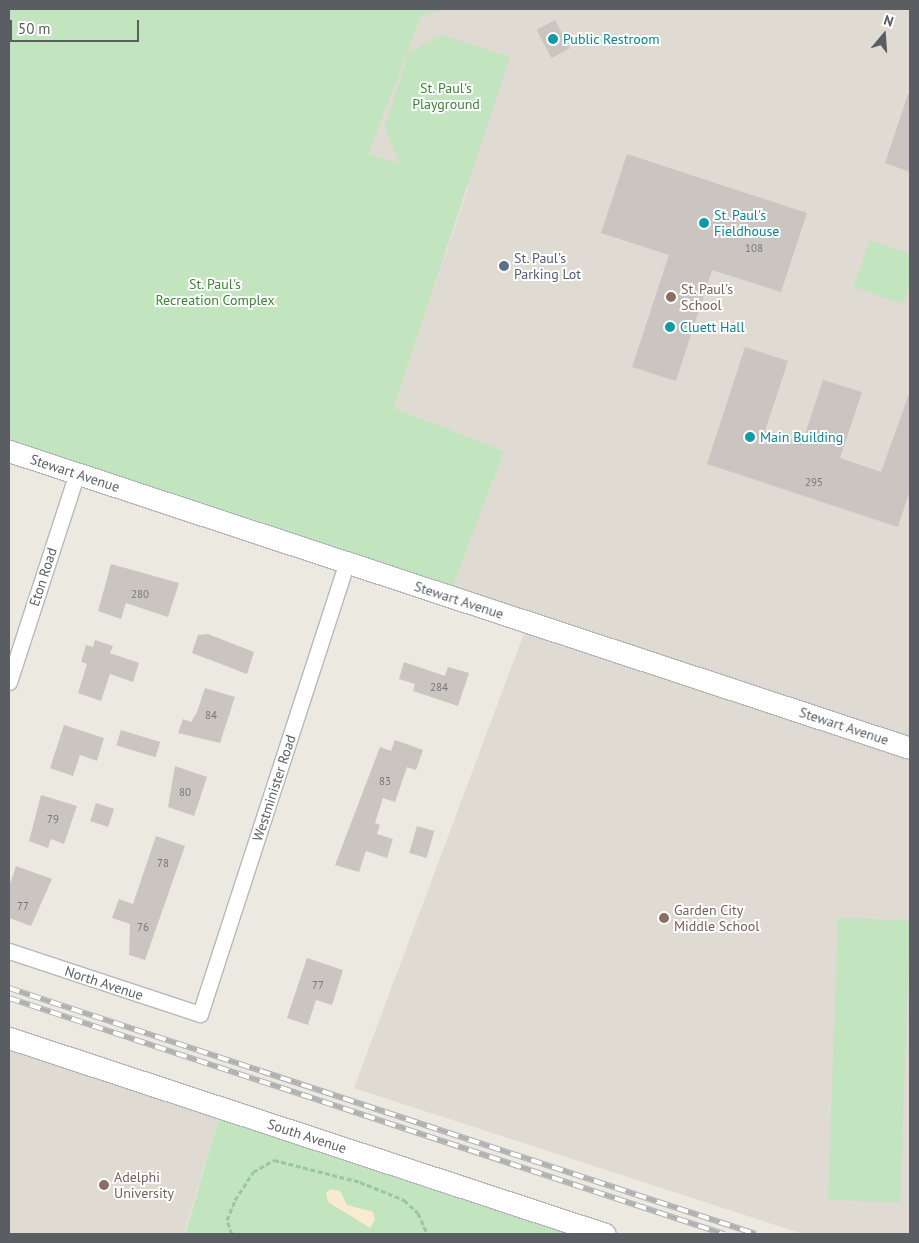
<!DOCTYPE html>
<style>
body{margin:0}
#map{position:relative;width:919px;height:1243px;overflow:hidden;background:#ece9e1;font-family:"PT Sans",sans-serif}
div>[style]{position:absolute}
.education>*{inset:0;background:#dfdad2}
.green>*{inset:0;background:#c2e4be;transform-origin:0 0}
.sand>*{inset:0;background:#f9ebd0}
.building>*{inset:0;background:#cac5c1;transform-origin:0 0}
.path>*{height:3px;margin-top:-1.5px;transform-origin:0;background:repeating-linear-gradient(90deg,#99c7a0 0 5px,transparent 0 7.5px)}
.roads{filter:drop-shadow(1px 0 #b4b8bc) drop-shadow(-1px 0 #b4b8bc) drop-shadow(0 1px #b4b8bc) drop-shadow(0 -1px #b4b8bc)}
.street>*{height:15px;margin:-7.5px;padding:0 7.5px;transform-origin:7.5px;border-radius:7.5px;background:#fff}
.secondary>*{height:21px;margin:-10.5px;padding:0 10.5px;transform-origin:10.5px;border-radius:10.5px;background:#fff}
.rail>*{height:5.5px;margin-top:-2.75px;transform-origin:0;background:repeating-linear-gradient(90deg,#fff 0 11px,#b0b1b2 0 22px);box-sizing:border-box;border-block:1px solid #b0b1b2}
.dots>*{width:14px;height:14px;translate:-50% -50%;box-sizing:border-box;border:2px solid #fff;border-radius:50%}
span{translate:-50% -50%;white-space:nowrap;text-align:center;line-height:1.15;-webkit-text-stroke:4px #fff;paint-order:stroke}
.number-label{font-size:11px;color:#76787a}
.number-label span{-webkit-text-stroke-width:0}
.culture-label{font-size:14px;color:#0d838f}
.left{translate:0 -50%;text-align:left}
.park-label{font-size:14px;color:#3c8337}
.service-label{font-size:14px;color:#4e5e75}
.education-label{font-size:14px;color:#785e54}
.street-label{font-size:14px;color:#5a5e62}
.frame{position:absolute;inset:0;border:10px solid #5a5e62;pointer-events:none}
.north{position:absolute;left:859px;top:10px;width:50px;height:50px;-webkit-text-stroke:4px #fff;paint-order:stroke;rotate:18deg;font-size:14px;font-weight:700;line-height:20px;text-align:center;color:#5a5e62}
.north::after{content:'';display:block;margin:auto;width:18px;height:22px;background:#5a5e62;clip-path:polygon(50% 0,100% 100%,50% 72%,0 100%)}
.scale{position:absolute;left:10px;top:20px;width:129px;height:22px;box-sizing:border-box;border:2px solid #5a5e62;border-top:0;padding-left:6px;font-size:15px;line-height:18px;white-space:nowrap;color:#5a5e62;-webkit-text-stroke:4px #fff;paint-order:stroke}
</style>
<div id="map">
<div class="education">
<div style="clip-path:polygon(446px 9px,910px 9px,910px 1234px,803px 1234px,354px 1088px,528px 623px,449px 597px,504px 451px,394px 408px,468px 187px,369px 154px,421px 15px)"></div>
<div style="clip-path:polygon(9px 1038px,222px 1108px,184px 1234px,9px 1234px)"></div>
</div>
<div class="green">
<div style="clip-path:polygon(9px 9px,446px 9px,421px 16px,369px 154px,400px 164px,385px 127px,409px 52px,442px 35px,510px 57px,394px 408px,504px 451px,449px 597px,9px 451px)"></div>
<div style="clip-path:polygon(870px 240px,910px 254px,910px 284px,903px 304px,854px 287px)"></div>
<div style="left:838px;top:918px;width:72px;height:282px;rotate:2deg"></div>
<div style="clip-path:polygon(222px 1108px,590px 1234px,185px 1234px)"></div>
</div>
<div class="sand">
<div style="clip-path:polygon(331px 1189px,340px 1191px,347px 1205px,373px 1212px,375px 1220px,370px 1228px,328px 1202px,326px 1193px)"></div>
</div>
<div class="building">
<div style="left:555px;top:20px;width:32px;height:21px;rotate:62deg"></div>
<div style="clip-path:polygon(908px 94px,910px 94px,910px 172px,885px 163px)"></div>
<div style="clip-path:polygon(627px 154px,807px 213px,781px 292px,712px 270px,676px 381px,632px 367px,669px 255px,601px 233px)"></div>
<div style="clip-path:polygon(745px 347px,788px 361px,765px 431px,802px 443px,823px 380px,862px 392px,840px 458px,881px 472px,910px 391px,910px 490px,898px 527px,707px 464px)"></div>
<div style="clip-path:polygon(111px 564px,179px 583px,168px 617px,126px 603px,121px 619px,98px 611px)"></div>
<div style="clip-path:polygon(208px 634px,254px 652px,247px 674px,192px 653px,198px 635px)"></div>
<div style="clip-path:polygon(95px 640px,113px 646px,110px 653px,139px 663px,133px 682px,110px 674px,101px 701px,78px 693px,87px 664px,81px 662px,86px 645px,93px 647px)"></div>
<div style="clip-path:polygon(404px 662px,445px 676px,448px 667px,469px 673px,458px 706px,413px 691px,415px 684px,399px 679px)"></div>
<div style="clip-path:polygon(205px 688px,235px 697px,220px 743px,178px 733px,183px 719px,191px 722px,197px 712px)"></div>
<div style="clip-path:polygon(64px 725px,104px 738px,97px 761px,80px 755px,73px 776px,50px 768px)"></div>
<div style="left:121px;top:730px;width:41px;height:16px;rotate:17deg"></div>
<div style="clip-path:polygon(395px 740px,423px 750px,416px 770px,407px 767px,395px 802px,383px 798px,375px 823px,380px 825px,377px 834px,393px 839px,387px 858px,366px 851px,359px 872px,335px 865px,380px 747px,391px 751px)"></div>
<div style="clip-path:polygon(175px 766px,207px 777px,194px 816px,168px 807px)"></div>
<div style="clip-path:polygon(41px 795px,77px 806px,64px 844px,51px 839px,48px 848px,29px 841px)"></div>
<div style="left:96px;top:803px;width:19px;height:19px;rotate:18deg"></div>
<div style="left:417px;top:826px;width:18px;height:28px;rotate:16deg"></div>
<div style="clip-path:polygon(156px 836px,185px 846px,145px 960px,129px 955px,130px 924px,112px 918px,119px 899px,133px 904px)"></div>
<div style="clip-path:polygon(16px 866px,52px 879px,31px 926px,9px 918px,9px 887px)"></div>
<div style="clip-path:polygon(307px 958px,343px 970px,332px 1005px,316px 1000px,308px 1025px,287px 1018px)"></div>
</div>
<div class="path">
<div style="left:232px;top:1234px;width:15px;rotate:-110deg"></div>
<div style="left:227px;top:1220px;width:22px;rotate:-68deg"></div>
<div style="left:235px;top:1200px;width:33px;rotate:-57deg"></div>
<div style="left:253px;top:1172px;width:24px;rotate:-30deg"></div>
<div style="left:274px;top:1160px;width:89px;rotate:14.3deg"></div>
<div style="left:360px;top:1182px;width:48px;rotate:22.2deg"></div>
<div style="left:404px;top:1200px;width:19px;rotate:43deg"></div>
<div style="left:418px;top:1213px;width:20px;rotate:66deg"></div>
</div>
<div class="roads">
<div class="street">
<div style="left:9px;top:682px;width:220px;rotate:-72deg"></div>
<div style="left:9px;top:951px;width:201px;rotate:18.3deg"></div>
<div style="left:200px;top:1014px;width:475px;rotate:-72deg"></div>
</div>
<div class="secondary">
<div style="left:9px;top:451px;width:949px;rotate:18.24deg"></div>
<div style="left:9px;top:1038px;width:627px;rotate:18.2deg"></div>
</div>
</div>
<div class="rail">
<div style="left:9px;top:988px;width:786px;rotate:18.23deg"></div>
<div style="left:9px;top:998px;width:753px;rotate:18.27deg"></div>
</div>
<div class="dots">
<div style="left:553px;top:39px;background:#0f9aa8"></div>
<div style="left:704px;top:223px;background:#0f9aa8"></div>
<div style="left:504px;top:266px;background:#5c6f8a"></div>
<div style="left:671px;top:297px;background:#8d6e63"></div>
<div style="left:670px;top:327px;background:#0f9aa8"></div>
<div style="left:750px;top:437px;background:#0f9aa8"></div>
<div style="left:664px;top:918px;background:#8d6e63"></div>
<div style="left:104px;top:1185px;background:#8d6e63"></div>
</div>
<div class="number-label">
<span style="left:754px;top:248px">108</span>
<span style="left:814px;top:482px">295</span>
<span style="left:140px;top:594px">280</span>
<span style="left:439px;top:687px">284</span>
<span style="left:211px;top:715px">84</span>
<span style="left:385px;top:781px">83</span>
<span style="left:185px;top:792px">80</span>
<span style="left:53px;top:819px">79</span>
<span style="left:163px;top:863px">78</span>
<span style="left:23px;top:906px">77</span>
<span style="left:143px;top:927px">76</span>
<span style="left:318px;top:985px">77</span>
</div>
<div class="culture-label">
<span class="left" style="left:563px;top:39px">Public Restroom</span>
<span class="left" style="left:714px;top:223px">St. Paul's<br>Fieldhouse</span>
<span class="left" style="left:680px;top:327px">Cluett Hall</span>
<span class="left" style="left:760px;top:437px">Main Building</span>
</div>
<div class="park-label">
<span style="left:446px;top:96px">St. Paul's<br>Playground</span>
<span style="left:215px;top:292px">St. Paul's<br>Recreation Complex</span>
</div>
<div class="service-label">
<span class="left" style="left:514px;top:266px">St. Paul's<br>Parking Lot</span>
</div>
<div class="education-label">
<span class="left" style="left:681px;top:297px">St. Paul's<br>School</span>
<span class="left" style="left:674px;top:918px">Garden City<br>Middle School</span>
<span class="left" style="left:114px;top:1185px">Adelphi<br>University</span>
</div>
<div class="street-label">
<span style="left:75px;top:473px;rotate:18deg">Stewart Avenue</span>
<span style="left:43px;top:577px;rotate:-72deg">Eton Road</span>
<span style="left:459px;top:600px;rotate:18deg">Stewart Avenue</span>
<span style="left:844px;top:726px;rotate:18deg">Stewart Avenue</span>
<span style="left:274px;top:788px;rotate:-72deg">Westminister Road</span>
<span style="left:104px;top:983px;rotate:18deg">North Avenue</span>
<span style="left:307px;top:1136px;rotate:18deg">South Avenue</span>
</div>
<div class="frame"></div>
<div class="north">N</div>
<div class="scale">50 m</div>
</div>
